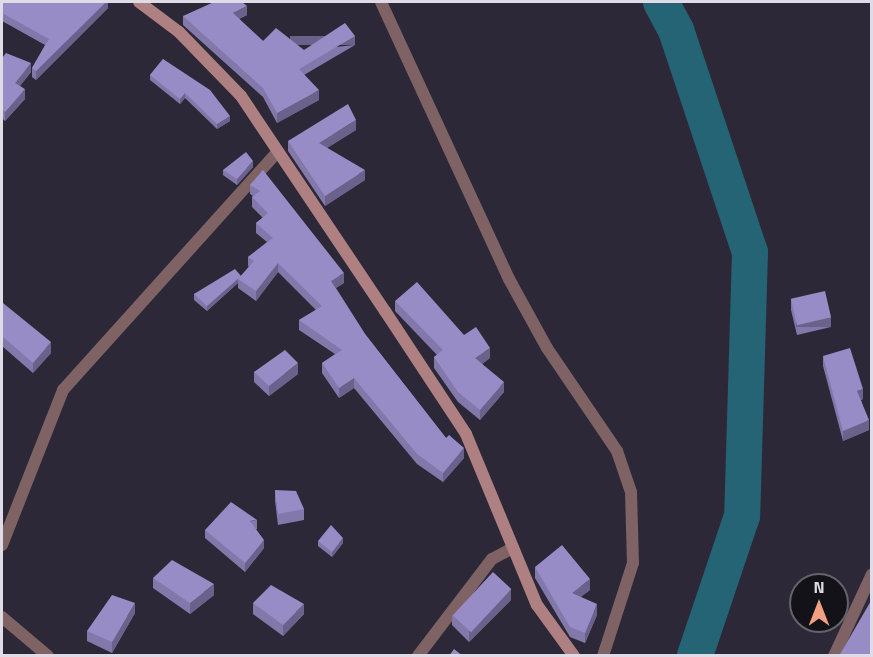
<!DOCTYPE html>
<style>
body{margin:0}
#map{position:relative;width:873px;height:657px;overflow:hidden;background:#2c2838;font-family:"Titillium Web",sans-serif}
div>[style]{position:absolute}
.river>*{height:36px;margin:-18px;padding:0 18px;transform-origin:18px;border-radius:18px;background:#246474}
.street>*{height:12px;margin:-6px;padding:0 6px;transform-origin:6px;border-radius:6px;background:#7f6263}
.secondary>*{height:12px;margin:-6px;padding:0 6px;transform-origin:6px;border-radius:6px;background:#af8081}
.wall>*{inset:0;background:#8278aa}
.shaded-wall>*{inset:0;background:#6a628b;transform-origin:0 0}
.building>*{inset:0;background:#978cc6;transform-origin:0 0}
span{translate:-50% -50%;white-space:nowrap;text-align:center;line-height:1.15;-webkit-text-stroke:6px #141219;paint-order:stroke}
.frame{position:absolute;inset:0;border:3px solid #dfdce7;pointer-events:none}
.north{position:absolute;left:789px;top:573px;width:60px;height:60px;box-sizing:border-box;background:#141219;border:2px solid #65636b;border-radius:50%;rotate:0deg;font-size:16px;font-weight:700;line-height:24px;text-align:center;color:#dfdce7}
.north::after{content:'';display:block;margin:auto;width:21px;height:27px;background:#f3a082;clip-path:polygon(50% 0,100% 100%,50% 72%,0 100%)}
</style>
<div id="map">
<div class="river">
<div style="left:661px;top:2px;width:32px;rotate:62deg"></div>
<div style="left:676px;top:30px;width:234px;rotate:71.6deg"></div>
<div style="left:750px;top:252px;width:264px;rotate:91.7deg"></div>
<div style="left:742px;top:516px;width:148px;rotate:108.6deg"></div>
</div>
<div class="street">
<div style="left:381px;top:2px;width:305px;rotate:65.2deg"></div>
<div style="left:509px;top:279px;width:79px;rotate:61.2deg"></div>
<div style="left:547px;top:348px;width:125px;rotate:55.8deg"></div>
<div style="left:617px;top:451px;width:43px;rotate:71.1deg"></div>
<div style="left:631px;top:492px;width:71px;rotate:88.4deg"></div>
<div style="left:633px;top:563px;width:98px;rotate:107.9deg"></div>
<div style="left:2px;top:545px;width:167px;rotate:-68.5deg"></div>
<div style="left:63px;top:390px;width:320px;rotate:-48deg"></div>
<div style="left:2px;top:617px;width:60px;rotate:40.3deg"></div>
<div style="left:418px;top:656px;width:122px;rotate:-52.7deg"></div>
<div style="left:492px;top:559px;width:24px;rotate:-28deg"></div>
<div style="left:834px;top:656px;width:90px;rotate:-65.1deg"></div>
</div>
<div class="secondary">
<div style="left:139px;top:2px;width:50px;rotate:36.9deg"></div>
<div style="left:179px;top:32px;width:89px;rotate:45.9deg"></div>
<div style="left:241px;top:96px;width:259px;rotate:56.2deg"></div>
<div style="left:385px;top:311px;width:147px;rotate:56.6deg"></div>
<div style="left:466px;top:434px;width:185px;rotate:67.5deg"></div>
<div style="left:537px;top:605px;width:63px;rotate:54deg"></div>
</div>
<div class="wall">
<div style="clip-path:polygon(2px 2px,108px 2px,108px 8px,36px 80px,32px 77px,32px 68px,45px 45px,2px 21px)"></div>
<div style="clip-path:polygon(247px 15px,239px 19px,263px 41px,304px 50px,355px 45px,304px 75px,319px 100px,277px 123px,263px 97px,183px 25px,183px 16px)"></div>
<div style="clip-path:polygon(2px 58px,31px 72px,20px 86px,25px 99px,5px 121px,2px 118px)"></div>
<div style="clip-path:polygon(163px 59px,230px 121px,217px 129px,185px 98px,180px 104px,150px 80px,150px 75px)"></div>
<div style="clip-path:polygon(356px 130px,327px 148px,365px 180px,325px 206px,288px 151px,288px 141px)"></div>
<div style="clip-path:polygon(253px 167px,237px 185px,223px 175px,223px 170px)"></div>
<div style="clip-path:polygon(263px 170px,344px 283px,336px 288px,365px 334px,446px 438px,464px 458px,443px 482px,417px 464px,354px 388px,339px 398px,322px 373px,322px 363px,335px 354px,299px 330px,299px 320px,316px 310px,278px 272px,256px 301px,238px 288px,238px 283px,207px 311px,194px 300px,194px 294px,241px 276px,249px 267px,248px 266px,248px 257px,267px 242px,256px 233px,256px 223px,263px 218px,252px 207px,252px 197px,253px 196px,250px 194px,250px 185px)"></div>
<div style="clip-path:polygon(791px 299px,831px 327px,797px 335px,791px 310px)"></div>
<div style="clip-path:polygon(395px 301px,464px 335px,490px 358px,482px 364px,504px 392px,480px 420px,458px 402px,434px 368px,434px 357px,437px 355px,395px 311px)"></div>
<div style="clip-path:polygon(2px 304px,51px 353px,33px 373px,2px 346px)"></div>
<div style="clip-path:polygon(823px 356px,863px 399px,861px 400px,869px 430px,843px 441px,823px 366px)"></div>
<div style="clip-path:polygon(254px 372px,298px 374px,269px 396px,254px 382px)"></div>
<div style="clip-path:polygon(275px 490px,304px 509px,304px 520px,278px 525px,275px 501px)"></div>
<div style="clip-path:polygon(257px 520px,257px 529px,256px 529px,264px 548px,245px 572px,205px 538px,205px 530px)"></div>
<div style="clip-path:polygon(318px 541px,343px 543px,332px 557px,318px 546px)"></div>
<div style="clip-path:polygon(535px 567px,590px 590px,580px 597px,597px 615px,585px 643px,570px 637px,535px 578px)"></div>
<div style="clip-path:polygon(153px 578px,214px 595px,190px 614px,153px 588px)"></div>
<div style="clip-path:polygon(511px 600px,469px 642px,452px 625px,452px 615px)"></div>
<div style="clip-path:polygon(253px 603px,304px 614px,283px 636px,253px 614px)"></div>
<div style="clip-path:polygon(135px 613px,112px 653px,87px 641px,87px 631px)"></div>
</div>
<div class="shaded-wall">
<div style="clip-path:polygon(106px 2px,108px 2px,108px 8px,36px 80px,36px 71px)"></div>
<div style="clip-path:polygon(247px 6px,247px 15px,233px 22px,233px 13px)"></div>
<div style="left:355px;top:36px;width:9px;height:65px;rotate:90deg"></div>
<div style="clip-path:polygon(31px 63px,31px 72px,15px 92px,15px 83px)"></div>
<div style="clip-path:polygon(25px 89px,25px 99px,5px 121px,5px 112px)"></div>
<div style="clip-path:polygon(319px 90px,319px 100px,277px 123px,277px 113px)"></div>
<div style="clip-path:polygon(185px 93px,185px 98px,180px 104px,180px 99px)"></div>
<div style="clip-path:polygon(230px 116px,230px 121px,217px 129px,217px 124px)"></div>
<div style="clip-path:polygon(356px 120px,356px 130px,319px 153px,319px 143px)"></div>
<div style="clip-path:polygon(253px 161px,253px 167px,237px 185px,237px 179px)"></div>
<div style="clip-path:polygon(365px 170px,365px 180px,325px 206px,325px 196px)"></div>
<div style="clip-path:polygon(278px 263px,278px 272px,256px 301px,256px 291px)"></div>
<div style="clip-path:polygon(344px 273px,344px 283px,331px 291px,331px 281px)"></div>
<div style="clip-path:polygon(241px 276px,238px 279px,238px 283px,207px 311px,207px 306px)"></div>
<div style="left:831px;top:317px;width:10px;height:35px;rotate:90deg"></div>
<div style="clip-path:polygon(51px 342px,51px 353px,33px 373px,33px 363px)"></div>
<div style="clip-path:polygon(490px 348px,490px 358px,475px 369px,475px 358px)"></div>
<div style="clip-path:polygon(298px 363px,298px 374px,269px 396px,269px 386px)"></div>
<div style="clip-path:polygon(354px 378px,354px 388px,339px 398px,339px 388px)"></div>
<div style="clip-path:polygon(504px 382px,504px 392px,480px 420px,480px 410px)"></div>
<div style="clip-path:polygon(863px 389px,863px 399px,857px 401px,857px 391px)"></div>
<div style="clip-path:polygon(869px 420px,869px 430px,843px 441px,843px 431px)"></div>
<div style="clip-path:polygon(464px 448px,464px 458px,443px 482px,443px 473px)"></div>
<div style="clip-path:polygon(343px 538px,343px 543px,332px 557px,332px 552px)"></div>
<div style="clip-path:polygon(264px 540px,264px 548px,245px 572px,245px 563px)"></div>
<div style="clip-path:polygon(590px 579px,590px 590px,572px 604px,572px 593px)"></div>
<div style="clip-path:polygon(214px 584px,214px 595px,190px 614px,190px 603px)"></div>
<div style="clip-path:polygon(511px 589px,511px 600px,469px 642px,469px 631px)"></div>
<div style="clip-path:polygon(135px 603px,135px 613px,112px 653px,112px 642px)"></div>
<div style="clip-path:polygon(304px 604px,304px 614px,283px 636px,283px 625px)"></div>
<div style="clip-path:polygon(597px 604px,597px 615px,585px 643px,585px 633px)"></div>
</div>
<div class="building">
<div style="clip-path:polygon(2px 2px,106px 2px,36px 71px,32px 68px,49px 39px,2px 13px)"></div>
<div style="clip-path:polygon(214px 2px,242px 2px,247px 6px,233px 13px,263px 41px,276px 28px,304px 50px,345px 23px,355px 36px,299px 69px,319px 90px,277px 113px,263px 88px,183px 16px)"></div>
<div style="clip-path:polygon(6px 53px,31px 63px,15px 83px,25px 89px,5px 112px,2px 109px,2px 58px)"></div>
<div style="clip-path:polygon(163px 59px,210px 90px,230px 116px,217px 124px,185px 93px,180px 99px,150px 75px)"></div>
<div style="clip-path:polygon(348px 104px,356px 120px,319px 143px,365px 170px,325px 196px,288px 141px)"></div>
<div style="clip-path:polygon(246px 152px,253px 161px,237px 179px,223px 170px)"></div>
<div style="clip-path:polygon(263px 170px,344px 273px,331px 281px,365px 334px,446px 438px,449px 435px,464px 448px,443px 473px,417px 454px,354px 378px,339px 388px,322px 363px,342px 350px,299px 320px,322px 306px,278px 263px,256px 291px,238px 279px,254px 261px,248px 257px,273px 238px,256px 223px,268px 213px,252px 197px,260px 191px,250px 185px)"></div>
<div style="clip-path:polygon(235px 269px,241px 276px,207px 306px,194px 294px)"></div>
<div style="clip-path:polygon(417px 282px,464px 335px,476px 327px,490px 348px,475px 358px,504px 382px,480px 410px,458px 392px,434px 357px,443px 350px,395px 301px)"></div>
<div style="left:825px;top:291px;width:27px;height:35px;rotate:77deg"></div>
<div style="clip-path:polygon(3px 303px,51px 342px,33px 363px,2px 336px,2px 304px)"></div>
<div style="clip-path:polygon(850px 348px,863px 389px,857px 391px,869px 420px,843px 431px,823px 356px)"></div>
<div style="clip-path:polygon(285px 350px,298px 363px,269px 386px,254px 372px)"></div>
<div style="clip-path:polygon(275px 490px,296px 491px,304px 509px,278px 514px)"></div>
<div style="clip-path:polygon(231px 502px,257px 520px,250px 521px,264px 540px,245px 563px,205px 530px)"></div>
<div style="clip-path:polygon(331px 525px,343px 538px,332px 552px,318px 541px)"></div>
<div style="clip-path:polygon(562px 545px,590px 579px,572px 593px,597px 604px,585px 633px,570px 627px,535px 567px)"></div>
<div style="clip-path:polygon(172px 560px,214px 584px,190px 603px,153px 578px)"></div>
<div style="left:493px;top:572px;width:25px;height:59px;rotate:43deg"></div>
<div style="clip-path:polygon(271px 585px,304px 604px,283px 625px,253px 603px)"></div>
<div style="clip-path:polygon(112px 595px,135px 603px,112px 642px,87px 631px)"></div>
<div style="clip-path:polygon(872px 599px,872px 656px,839px 656px)"></div>
<div style="clip-path:polygon(454px 649px,463px 656px,449px 656px)"></div>
</div>
<div class="frame"></div>
<div class="north">N</div>
</div>
